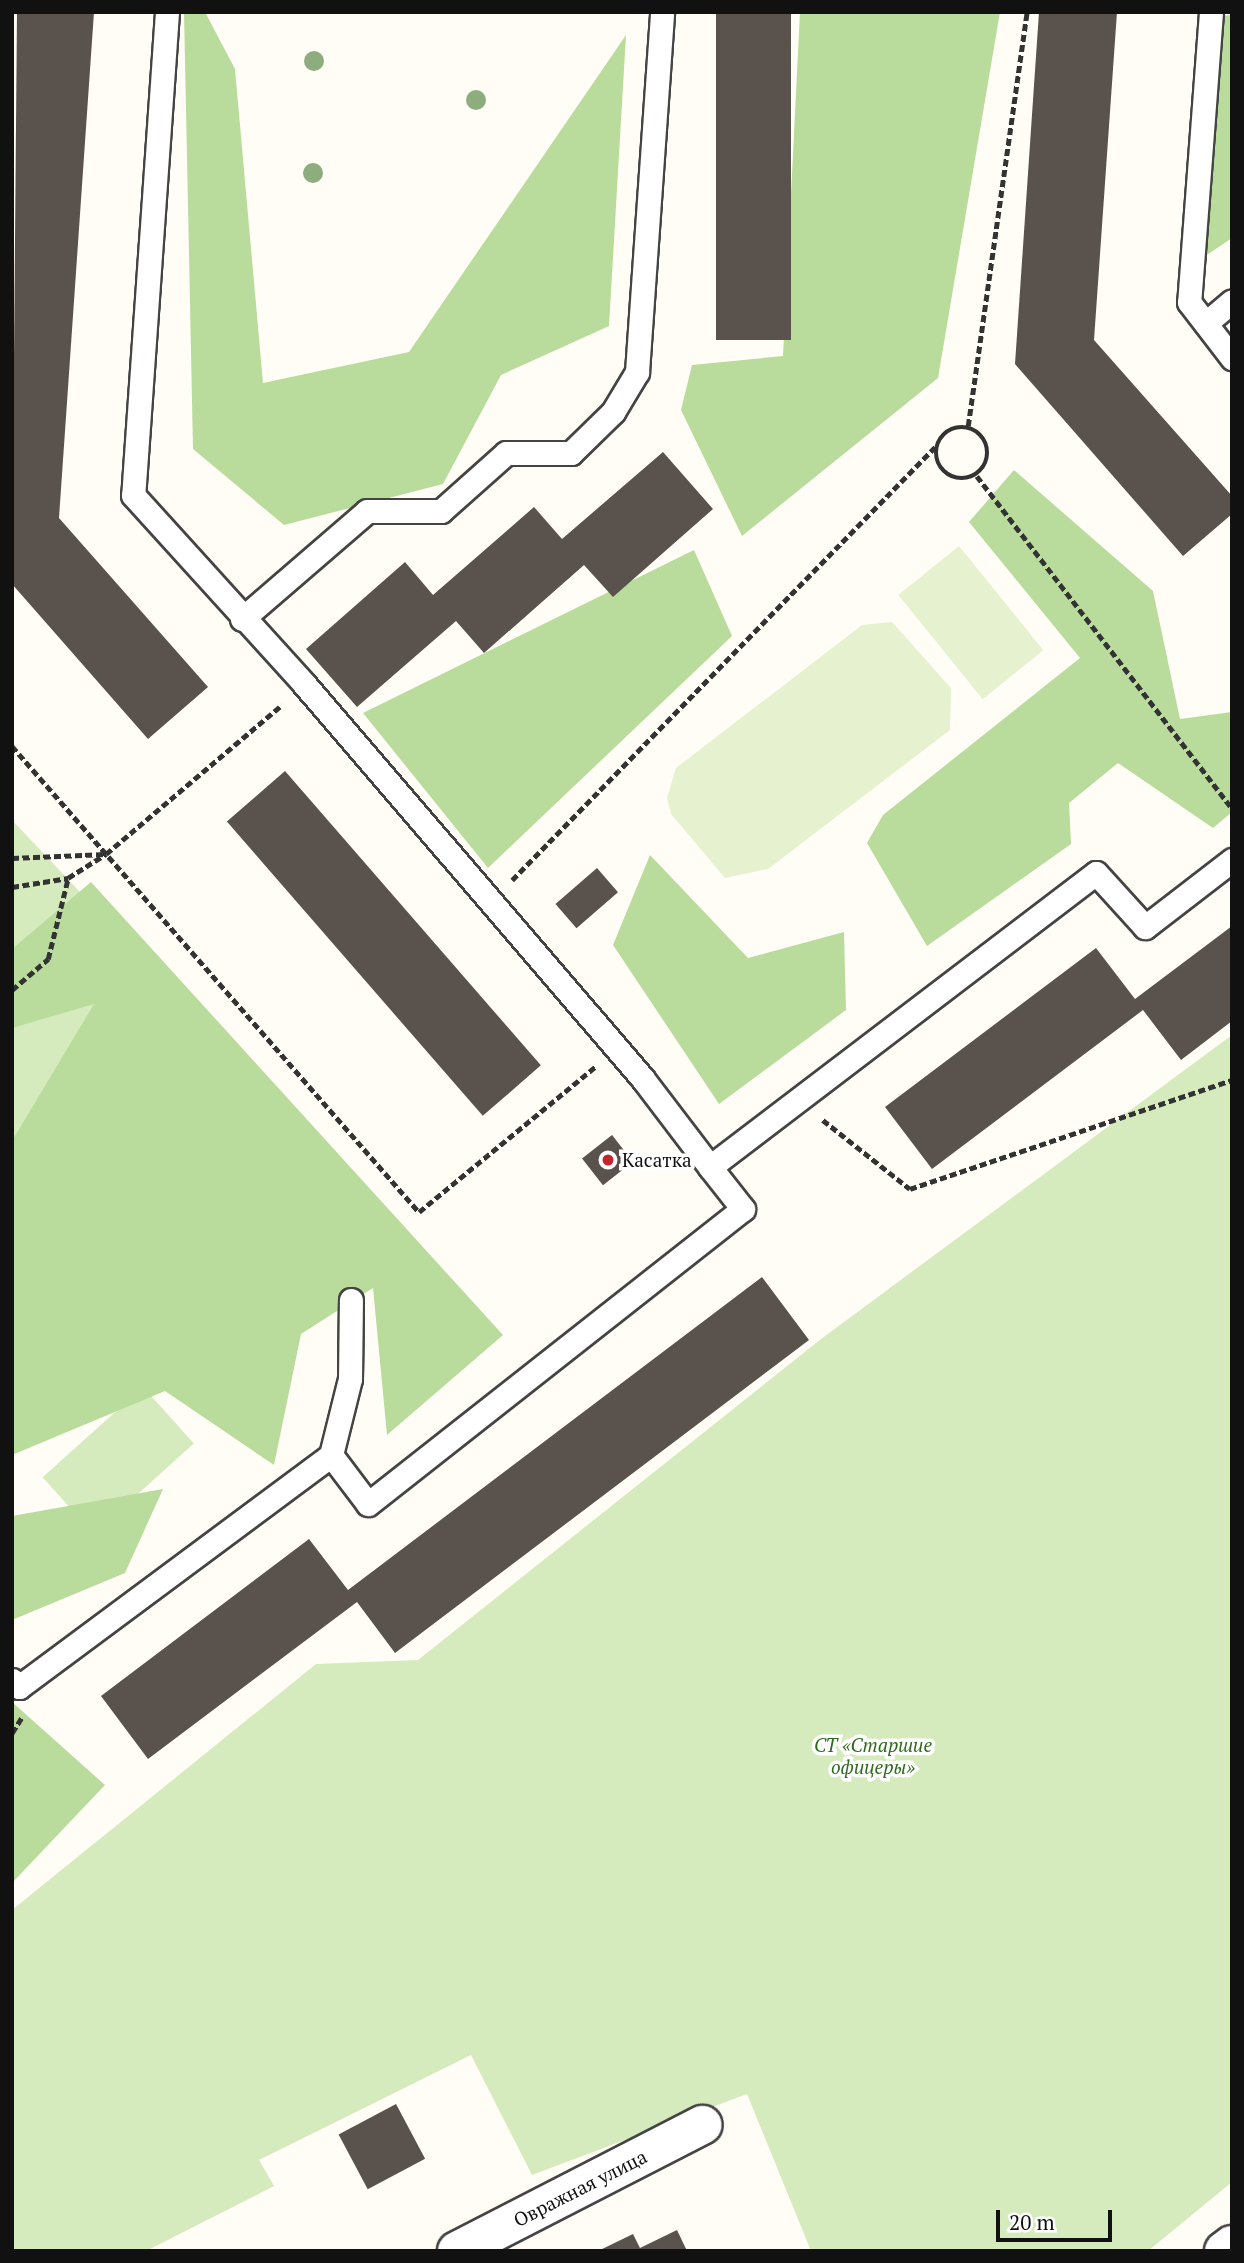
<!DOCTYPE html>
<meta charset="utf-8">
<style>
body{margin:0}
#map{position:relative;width:1244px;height:2263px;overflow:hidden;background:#fffdf5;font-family:"PT Serif",serif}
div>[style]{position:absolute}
.green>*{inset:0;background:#d5ebbd;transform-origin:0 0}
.forest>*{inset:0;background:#b9dc9c}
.pitch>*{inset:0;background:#e6f2cf;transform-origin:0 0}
.building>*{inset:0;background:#5a524d;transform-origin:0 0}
.path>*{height:4.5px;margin-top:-2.25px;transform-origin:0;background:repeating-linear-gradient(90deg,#333 0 7px,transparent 0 10.5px)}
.path>.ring{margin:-2.25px;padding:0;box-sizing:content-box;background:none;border:4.5px solid #333;border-radius:50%}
.roads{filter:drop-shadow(2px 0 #444) drop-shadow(-2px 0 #444) drop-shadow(0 2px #444) drop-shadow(0 -2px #444)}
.service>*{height:23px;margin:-11.5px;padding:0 11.5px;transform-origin:11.5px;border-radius:11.5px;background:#fff}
.minor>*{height:38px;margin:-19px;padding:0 19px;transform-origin:19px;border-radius:19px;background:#fff}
.tertiary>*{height:38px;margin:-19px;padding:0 19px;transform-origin:19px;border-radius:19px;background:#fff}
.trees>*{width:20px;height:20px;margin:-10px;border-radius:50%;background:#8dad7f}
.dots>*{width:19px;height:19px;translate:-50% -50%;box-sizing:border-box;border:4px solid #fff;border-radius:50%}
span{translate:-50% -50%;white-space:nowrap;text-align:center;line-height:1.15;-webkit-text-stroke:7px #fff;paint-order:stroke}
.poi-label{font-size:19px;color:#111}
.left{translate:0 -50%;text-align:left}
.park-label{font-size:19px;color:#2f6b1f;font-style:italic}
.street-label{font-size:19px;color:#111}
.frame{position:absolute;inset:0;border:14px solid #111;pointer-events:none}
.scale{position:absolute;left:996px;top:2210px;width:116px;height:32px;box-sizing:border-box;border:4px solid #111;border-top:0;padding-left:9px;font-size:21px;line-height:24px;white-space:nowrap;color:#111;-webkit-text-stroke:5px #fff;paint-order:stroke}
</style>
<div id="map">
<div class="green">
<div style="clip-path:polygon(12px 820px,299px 1124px,12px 1184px)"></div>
<div style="clip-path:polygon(1232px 1035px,1232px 2182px,1148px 2251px,811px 2251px,747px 2094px,532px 2175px,471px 2055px,259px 2160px,274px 2186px,146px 2251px,12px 2251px,12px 1910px,316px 1664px,418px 1660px,821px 1339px)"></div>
<div style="left:143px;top:1387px;width:76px;height:135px;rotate:48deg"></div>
</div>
<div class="forest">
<div style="clip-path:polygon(184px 12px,205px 12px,235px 69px,263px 383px,409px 352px,626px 35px,609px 326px,501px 375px,443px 484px,284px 525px,193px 449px)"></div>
<div style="clip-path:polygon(800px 12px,1000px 12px,938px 378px,742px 536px,681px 410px,692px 365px,783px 356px)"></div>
<div style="clip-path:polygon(1232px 15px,1232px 238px,1198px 261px,1217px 16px)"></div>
<div style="clip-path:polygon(1014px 470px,1153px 591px,1180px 719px,1232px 712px,1232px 812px,1213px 828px,1118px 763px,1069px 803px,1071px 844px,927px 946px,867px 843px,883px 815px,1080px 658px,969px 522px)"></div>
<div style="clip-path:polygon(694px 550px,732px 636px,488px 868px,363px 713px)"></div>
<div style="clip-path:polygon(650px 855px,748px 958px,844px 932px,846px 1010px,719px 1104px,613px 945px)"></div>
<div style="clip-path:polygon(91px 882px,503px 1335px,387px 1435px,373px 1288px,301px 1334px,274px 1465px,165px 1391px,12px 1455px,12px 1141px,94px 1004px,12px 1028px,12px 949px)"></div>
<div style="clip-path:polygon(163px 1489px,125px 1573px,12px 1620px,12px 1516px)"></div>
<div style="clip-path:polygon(12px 1702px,105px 1785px,12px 1883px)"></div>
</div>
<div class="pitch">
<div style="left:959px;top:546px;width:134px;height:78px;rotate:51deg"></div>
<div style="clip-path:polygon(892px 622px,951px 688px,950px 730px,768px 869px,725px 878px,671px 814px,667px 798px,676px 768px,862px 625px)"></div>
</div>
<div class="building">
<div style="clip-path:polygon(17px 12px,94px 12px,59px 518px,208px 687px,148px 739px,12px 584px)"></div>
<div style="left:716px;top:12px;width:75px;height:328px"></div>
<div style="clip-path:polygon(1039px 12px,1117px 12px,1094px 340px,1232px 496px,1232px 514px,1183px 556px,1015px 364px)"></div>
<div style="clip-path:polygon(663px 452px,713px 509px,613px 597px,584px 565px,484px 653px,456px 621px,357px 707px,306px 649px,405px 562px,433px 595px,534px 507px,562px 539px)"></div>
<div style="left:285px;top:771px;width:390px;height:77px;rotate:49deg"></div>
<div style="left:597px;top:868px;width:32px;height:55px;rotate:49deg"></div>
<div style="clip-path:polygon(1232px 926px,1232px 1021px,1181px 1060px,1143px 1010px,932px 1169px,885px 1107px,1096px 948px,1135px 999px)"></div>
<div style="left:612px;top:1135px;width:34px;height:38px;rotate:52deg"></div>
<div style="clip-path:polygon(762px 1277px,809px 1340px,395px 1653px,357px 1602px,148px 1759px,101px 1696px,309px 1539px,348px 1590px)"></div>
<div style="left:396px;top:2104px;width:62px;height:65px;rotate:62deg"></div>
<div style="clip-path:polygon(677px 2230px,687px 2251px,598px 2251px,633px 2234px,640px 2248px)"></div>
</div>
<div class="path">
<div style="left:968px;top:426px;width:418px;rotate:-81.9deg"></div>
<div class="ring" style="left:936px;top:427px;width:47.5px;height:47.5px"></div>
<div style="left:977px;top:476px;width:419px;rotate:52.5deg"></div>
<div style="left:12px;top:746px;width:619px;rotate:48.87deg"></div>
<div style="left:419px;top:1212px;width:228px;rotate:-39.5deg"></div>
<div style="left:12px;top:858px;width:94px;rotate:-2.4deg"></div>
<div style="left:512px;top:880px;width:607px;rotate:-45.67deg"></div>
<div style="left:12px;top:887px;width:57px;rotate:-9.1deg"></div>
<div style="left:12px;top:990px;width:48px;rotate:-40.7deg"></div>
<div style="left:48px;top:959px;width:83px;rotate:-76.1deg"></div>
<div style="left:68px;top:878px;width:45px;rotate:-32.3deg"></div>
<div style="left:106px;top:854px;width:231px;rotate:-40.3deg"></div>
<div style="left:823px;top:1120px;width:111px;rotate:38.4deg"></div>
<div style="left:910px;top:1189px;width:340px;rotate:-18.7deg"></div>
<div style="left:12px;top:1733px;width:19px;rotate:-58deg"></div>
</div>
<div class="roads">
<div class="service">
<div style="left:167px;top:12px;width:484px;rotate:94deg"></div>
<div style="left:133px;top:495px;width:256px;rotate:47.8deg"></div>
<div style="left:305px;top:685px;width:519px;rotate:49.37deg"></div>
<div style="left:643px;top:1079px;width:111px;rotate:52.7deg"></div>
<div style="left:1211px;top:12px;width:291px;rotate:94.3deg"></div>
<div style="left:1189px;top:302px;width:71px;rotate:52.5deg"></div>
<div style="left:1206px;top:323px;width:34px;rotate:-40deg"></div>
<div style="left:242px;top:619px;width:165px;rotate:-40.8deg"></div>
<div style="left:367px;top:511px;width:74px"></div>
<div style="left:441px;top:511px;width:87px;rotate:-41.7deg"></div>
<div style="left:506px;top:453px;width:65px"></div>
<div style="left:571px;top:453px;width:59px;rotate:-44.3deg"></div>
<div style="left:613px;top:412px;width:47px;rotate:-59deg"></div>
<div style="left:637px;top:372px;width:361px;rotate:-86deg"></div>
<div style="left:331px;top:1455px;width:78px;rotate:-76deg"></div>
<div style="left:350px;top:1379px;width:79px;rotate:-89.3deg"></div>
<div style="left:12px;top:1680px;width:10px;rotate:45deg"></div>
<div style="left:19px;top:1687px;width:389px;rotate:-36.6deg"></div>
<div style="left:331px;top:1455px;width:61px;rotate:52.9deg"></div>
<div style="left:368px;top:1504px;width:477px;rotate:-38.2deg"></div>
<div style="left:743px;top:1209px;width:53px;rotate:-128.2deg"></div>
<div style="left:710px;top:1167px;width:485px;rotate:-37.3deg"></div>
<div style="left:1096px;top:873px;width:73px;rotate:47.8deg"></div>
<div style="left:1145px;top:927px;width:110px;rotate:-37.6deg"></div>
</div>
<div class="minor">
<div style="left:457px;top:2251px;width:276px;rotate:-27.2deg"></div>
</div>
<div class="tertiary">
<div style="left:1224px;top:2251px;width:10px;rotate:-37deg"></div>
</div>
</div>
<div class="trees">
<div style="left:314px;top:61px"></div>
<div style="left:476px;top:100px"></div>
<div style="left:313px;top:173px"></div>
</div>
<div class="dots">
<div style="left:608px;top:1160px;background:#c4262e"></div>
</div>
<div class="poi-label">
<span class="left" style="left:622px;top:1160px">Касатка</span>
</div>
<div class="park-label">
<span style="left:873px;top:1756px">СТ «Старшие<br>офицеры»</span>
</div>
<div class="street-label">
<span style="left:580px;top:2188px;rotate:-27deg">Овражная улица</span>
</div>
<div class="frame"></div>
<div class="scale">20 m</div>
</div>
